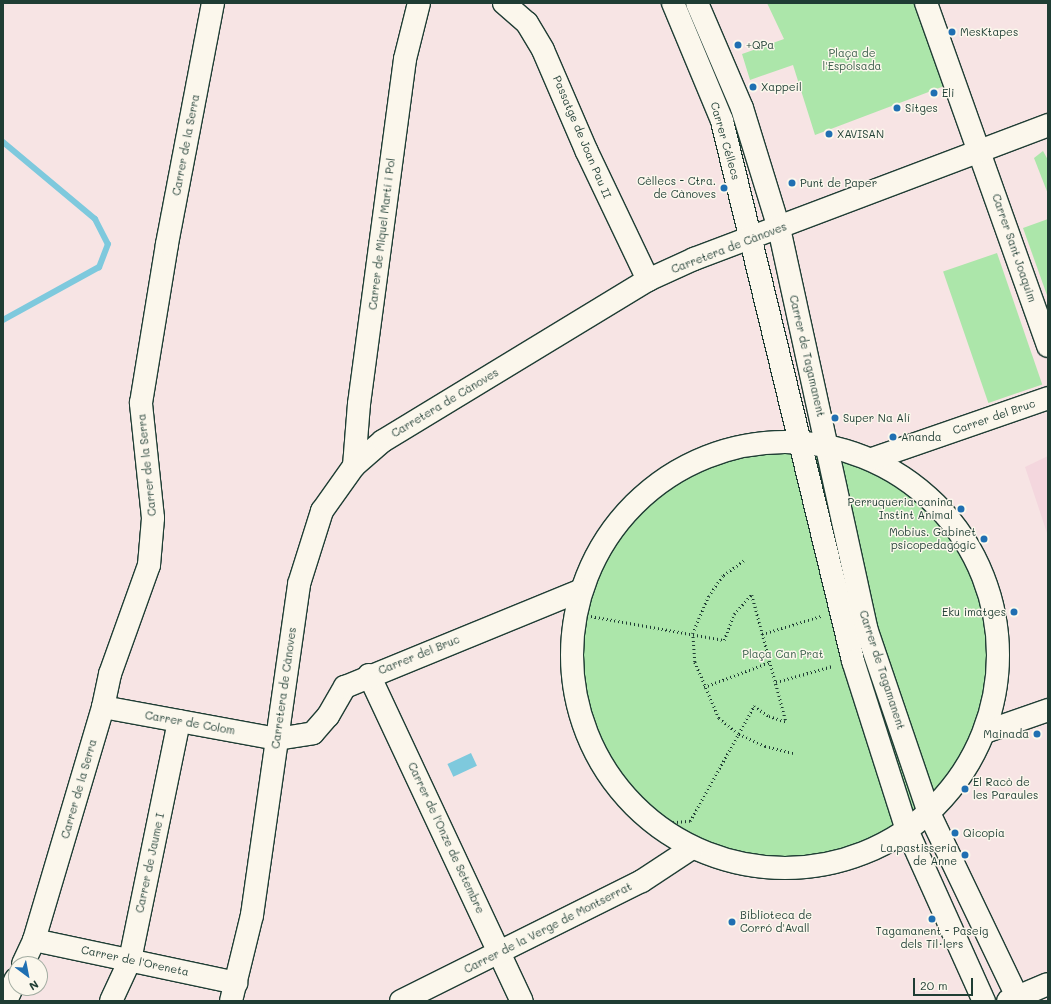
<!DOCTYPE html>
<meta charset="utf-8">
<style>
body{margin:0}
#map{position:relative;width:1051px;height:1004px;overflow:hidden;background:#f7e4e4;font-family:Mali,sans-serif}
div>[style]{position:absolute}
.built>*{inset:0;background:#f4d7de}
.green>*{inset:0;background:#ace6aa;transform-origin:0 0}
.round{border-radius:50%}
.water>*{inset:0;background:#7ec9dd;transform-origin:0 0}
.stream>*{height:6px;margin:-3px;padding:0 3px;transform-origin:3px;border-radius:3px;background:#7ec9dd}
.path>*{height:2.5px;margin-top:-1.25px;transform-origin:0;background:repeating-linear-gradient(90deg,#1f3d34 0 1px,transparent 0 4px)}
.roads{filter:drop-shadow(1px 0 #1f3d34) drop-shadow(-1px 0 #1f3d34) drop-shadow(0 1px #1f3d34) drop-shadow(0 -1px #1f3d34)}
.minor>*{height:22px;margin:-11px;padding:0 11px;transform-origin:11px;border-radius:11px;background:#fbf7ec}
.minor>.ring{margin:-11px;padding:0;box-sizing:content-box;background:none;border:22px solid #fbf7ec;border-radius:50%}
.dots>*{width:11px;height:11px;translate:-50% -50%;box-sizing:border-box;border:2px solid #fbf7ec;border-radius:50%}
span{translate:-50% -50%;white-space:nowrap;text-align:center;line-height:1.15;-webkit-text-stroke:3px #fbf7ec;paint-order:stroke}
.poi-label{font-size:11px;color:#1f3d34}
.left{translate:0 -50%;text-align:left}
.right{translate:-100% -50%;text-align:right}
.park-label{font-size:11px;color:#3b5f4c}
.street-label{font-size:11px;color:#1f3d34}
.frame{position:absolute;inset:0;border:4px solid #1f3d34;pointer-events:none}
.north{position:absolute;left:8px;top:956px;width:40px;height:40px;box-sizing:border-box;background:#fbf7ec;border:1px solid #a3ada2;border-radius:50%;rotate:148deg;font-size:11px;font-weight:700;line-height:16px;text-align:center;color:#1f3d34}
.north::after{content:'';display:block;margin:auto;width:14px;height:18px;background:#1f6fb2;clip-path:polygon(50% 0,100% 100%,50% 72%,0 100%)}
.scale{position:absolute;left:913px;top:978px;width:60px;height:18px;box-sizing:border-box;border:2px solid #1f3d34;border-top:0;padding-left:5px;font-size:12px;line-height:14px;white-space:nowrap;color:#1f3d34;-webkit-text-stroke:3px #fbf7ec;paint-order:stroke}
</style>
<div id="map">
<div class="built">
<div style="clip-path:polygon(1048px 456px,1048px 536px,1025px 467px)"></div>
</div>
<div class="green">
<div style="clip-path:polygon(767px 3px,926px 3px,955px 82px,815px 135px,793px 65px,750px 80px,742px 54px,784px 39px)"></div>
<div style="clip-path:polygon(1043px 151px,1048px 160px,1048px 194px,1034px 158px)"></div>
<div style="clip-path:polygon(1048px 219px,1048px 298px,1023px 228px)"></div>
<div style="left:997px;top:253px;width:139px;height:57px;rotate:71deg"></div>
<div class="round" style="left:573px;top:442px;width:424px;height:424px"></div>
</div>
<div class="water">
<div style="left:471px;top:753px;width:14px;height:26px;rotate:65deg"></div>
</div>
<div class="stream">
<div style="left:3px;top:142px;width:120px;rotate:39.9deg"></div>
<div style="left:95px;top:219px;width:28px;rotate:63deg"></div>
<div style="left:108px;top:244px;width:25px;rotate:111deg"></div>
<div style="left:99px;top:267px;width:110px;rotate:151.1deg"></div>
</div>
<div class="path">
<div style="left:744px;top:561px;width:26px;rotate:144deg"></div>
<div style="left:723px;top:576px;width:24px;rotate:125deg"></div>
<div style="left:709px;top:596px;width:40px;rotate:113.4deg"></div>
<div style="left:693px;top:633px;width:29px;rotate:86deg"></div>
<div style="left:695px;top:662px;width:61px;rotate:66.8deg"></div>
<div style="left:719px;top:718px;width:26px;rotate:39deg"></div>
<div style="left:739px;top:734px;width:29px;rotate:25deg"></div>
<div style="left:765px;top:746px;width:29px;rotate:14deg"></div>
<div style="left:752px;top:595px;width:131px;rotate:74.9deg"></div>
<div style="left:579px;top:614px;width:147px;rotate:10.2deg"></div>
<div style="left:724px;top:640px;width:28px;rotate:-69deg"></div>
<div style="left:734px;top:614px;width:27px;rotate:-48deg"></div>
<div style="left:762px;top:634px;width:62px;rotate:-17deg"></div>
<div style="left:776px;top:682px;width:59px;rotate:-15.7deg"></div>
<div style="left:704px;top:687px;width:71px;rotate:-20.7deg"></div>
<div style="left:653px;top:824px;width:37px;rotate:-5deg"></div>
<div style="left:690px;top:821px;width:132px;rotate:-60.9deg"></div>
<div style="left:754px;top:706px;width:18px;rotate:34deg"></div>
<div style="left:769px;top:716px;width:18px;rotate:19deg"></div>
</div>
<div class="roads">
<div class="minor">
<div style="left:504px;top:3px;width:30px;rotate:41deg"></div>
<div style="left:527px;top:23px;width:31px;rotate:59deg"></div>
<div style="left:543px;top:50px;width:111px;rotate:66.7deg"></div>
<div style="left:587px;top:152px;width:142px;rotate:64.5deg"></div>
<div style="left:673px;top:3px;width:128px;rotate:67.4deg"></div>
<div style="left:722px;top:121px;width:556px;rotate:76.36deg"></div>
<div style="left:853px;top:661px;width:177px;rotate:72.3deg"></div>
<div style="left:907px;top:830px;width:188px;rotate:65.8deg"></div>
<div style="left:697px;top:3px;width:114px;rotate:66.8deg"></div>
<div style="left:742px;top:108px;width:126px;rotate:72.9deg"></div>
<div style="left:779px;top:228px;width:409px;rotate:77.7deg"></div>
<div style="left:866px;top:628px;width:195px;rotate:71.2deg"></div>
<div style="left:929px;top:813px;width:208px;rotate:64.4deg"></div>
<div style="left:926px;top:3px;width:364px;rotate:70.4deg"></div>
<div class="ring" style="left:572px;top:442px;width:404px;height:404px"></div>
<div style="left:872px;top:459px;width:186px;rotate:-19.1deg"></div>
<div style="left:354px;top:466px;width:62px;rotate:-85.4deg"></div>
<div style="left:359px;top:404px;width:348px;rotate:-82.4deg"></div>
<div style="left:405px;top:59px;width:58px;rotate:-76deg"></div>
<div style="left:369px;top:675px;width:360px;rotate:64.9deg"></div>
<div style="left:103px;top:707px;width:177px;rotate:10.4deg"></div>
<div style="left:277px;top:739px;width:36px;rotate:-9deg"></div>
<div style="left:313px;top:733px;width:23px;rotate:-49deg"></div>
<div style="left:328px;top:716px;width:34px;rotate:-60deg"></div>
<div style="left:345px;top:687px;width:255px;rotate:-22.3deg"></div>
<div style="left:985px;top:732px;width:67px;rotate:-19.2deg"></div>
<div style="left:34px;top:940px;width:207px;rotate:12deg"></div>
<div style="left:23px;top:964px;width:26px;rotate:-65deg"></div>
<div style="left:34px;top:940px;width:243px;rotate:-73.5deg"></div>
<div style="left:103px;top:707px;width:34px;rotate:-78deg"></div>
<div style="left:110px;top:674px;width:116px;rotate:-70.3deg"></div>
<div style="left:149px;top:565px;width:47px;rotate:-85.1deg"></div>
<div style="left:153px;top:518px;width:116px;rotate:-96deg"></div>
<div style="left:141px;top:403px;width:161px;rotate:-80.7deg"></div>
<div style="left:167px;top:244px;width:245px;rotate:-79.2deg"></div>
<div style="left:6px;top:1001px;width:24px;rotate:-66deg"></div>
<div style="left:111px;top:1001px;width:45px;rotate:-65.1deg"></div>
<div style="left:130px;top:960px;width:244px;rotate:-78.4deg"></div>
<div style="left:231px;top:1001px;width:89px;rotate:-76.3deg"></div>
<div style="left:252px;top:915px;width:334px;rotate:-81.9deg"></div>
<div style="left:299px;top:584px;width:77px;rotate:-72.5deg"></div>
<div style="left:322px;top:511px;width:55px;rotate:-54.6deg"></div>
<div style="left:354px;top:466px;width:38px;rotate:-41deg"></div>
<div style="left:383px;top:441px;width:310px;rotate:-31.3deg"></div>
<div style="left:648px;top:280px;width:51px;rotate:-24.5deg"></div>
<div style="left:694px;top:259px;width:379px;rotate:-20.7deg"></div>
<div style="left:401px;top:1001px;width:269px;rotate:-26.5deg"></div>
<div style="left:642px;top:881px;width:60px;rotate:-33.4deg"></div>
<div style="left:1008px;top:1001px;width:43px;rotate:-23deg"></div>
</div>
</div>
<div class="dots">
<div style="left:952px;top:32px;background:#1f6fb2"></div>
<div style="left:738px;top:45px;background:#1f6fb2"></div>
<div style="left:753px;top:87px;background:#1f6fb2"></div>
<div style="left:934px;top:93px;background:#1f6fb2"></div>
<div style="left:897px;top:108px;background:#1f6fb2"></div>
<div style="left:829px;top:134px;background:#1f6fb2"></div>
<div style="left:792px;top:183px;background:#1f6fb2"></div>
<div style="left:724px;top:188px;background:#1f6fb2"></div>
<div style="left:835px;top:418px;background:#1f6fb2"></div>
<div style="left:893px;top:437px;background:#1f6fb2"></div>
<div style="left:961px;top:509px;background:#1f6fb2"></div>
<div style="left:984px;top:539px;background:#1f6fb2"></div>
<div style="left:1014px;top:612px;background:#1f6fb2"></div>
<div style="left:1037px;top:734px;background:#1f6fb2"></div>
<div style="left:965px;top:789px;background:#1f6fb2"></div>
<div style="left:955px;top:833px;background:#1f6fb2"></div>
<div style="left:965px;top:855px;background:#1f6fb2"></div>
<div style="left:932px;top:919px;background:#1f6fb2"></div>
<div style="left:732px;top:922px;background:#1f6fb2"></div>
</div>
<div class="poi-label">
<span class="left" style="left:960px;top:32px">MesKtapes</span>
<span class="left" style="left:746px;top:45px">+QPa</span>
<span class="left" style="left:761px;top:87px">Xappeil</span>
<span class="left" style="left:942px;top:93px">Eli</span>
<span class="left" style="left:905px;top:108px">Sitges</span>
<span class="left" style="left:837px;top:134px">XAVISAN</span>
<span class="right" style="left:716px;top:188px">Cèllecs - Ctra.<br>de Cànoves</span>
<span class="left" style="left:800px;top:183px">Punt de Paper</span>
<span class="left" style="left:843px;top:418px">Super Na Alí</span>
<span class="left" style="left:901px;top:437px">Ananda</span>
<span class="right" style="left:953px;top:509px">Perruqueria canina<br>Instint Animal</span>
<span class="right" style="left:976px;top:539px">Mobius. Gabinet<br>psicopedagógic</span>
<span class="right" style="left:1006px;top:612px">Eku imatges</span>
<span class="right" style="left:1029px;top:734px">Mainada</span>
<span class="left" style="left:973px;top:789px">El Racò de<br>les Paraules</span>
<span class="left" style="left:963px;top:833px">Qicopia</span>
<span class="right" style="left:957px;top:855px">La pastisseria<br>de Anne</span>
<span class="left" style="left:740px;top:922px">Biblioteca de<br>Corró d'Avall</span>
<span style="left:932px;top:938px">Tagamanent - Paseig<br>dels Til·lers</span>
</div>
<div class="park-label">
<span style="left:852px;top:60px">Plaça de<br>l'Espolsada</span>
<span style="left:783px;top:654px">Plaça Can Prat</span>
</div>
<div class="street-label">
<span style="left:582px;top:137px;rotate:67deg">Passatge de Joan Pau II</span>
<span style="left:725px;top:141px;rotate:74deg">Carrer Céllecs</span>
<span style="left:186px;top:145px;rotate:-79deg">Carrer de la Serra</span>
<span style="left:382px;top:234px;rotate:-83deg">Carrer de Miquel Martí i Pol</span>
<span style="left:729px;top:248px;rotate:-21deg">Carretera de Cànoves</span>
<span style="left:1014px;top:248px;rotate:71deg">Carrer Sant Joaquim</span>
<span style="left:807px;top:356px;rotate:77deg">Carrer de Tagamanent</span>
<span style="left:445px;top:403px;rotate:-31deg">Carretera de Cànoves</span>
<span style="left:994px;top:417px;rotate:-19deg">Carrer del Bruc</span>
<span style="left:147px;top:465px;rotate:-96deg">Carrer de la Serra</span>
<span style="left:419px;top:655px;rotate:-22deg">Carrer del Bruc</span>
<span style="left:882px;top:670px;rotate:72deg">Carrer de Tagamanent</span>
<span style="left:284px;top:688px;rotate:-82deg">Carretera de Cànoves</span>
<span style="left:190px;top:723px;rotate:10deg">Carrer de Colom</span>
<span style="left:79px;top:789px;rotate:-74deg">Carrer de la Serra</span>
<span style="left:446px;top:838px;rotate:65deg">Carrer de l'Onze de Setembre</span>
<span style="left:150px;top:863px;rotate:-78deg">Carrer de Jaume I</span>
<span style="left:548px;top:928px;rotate:-27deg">Carrer de la Verge de Montserrat</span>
<span style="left:135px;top:961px;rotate:12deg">Carrer de l'Oreneta</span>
</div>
<div class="frame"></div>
<div class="north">N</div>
<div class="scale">20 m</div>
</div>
